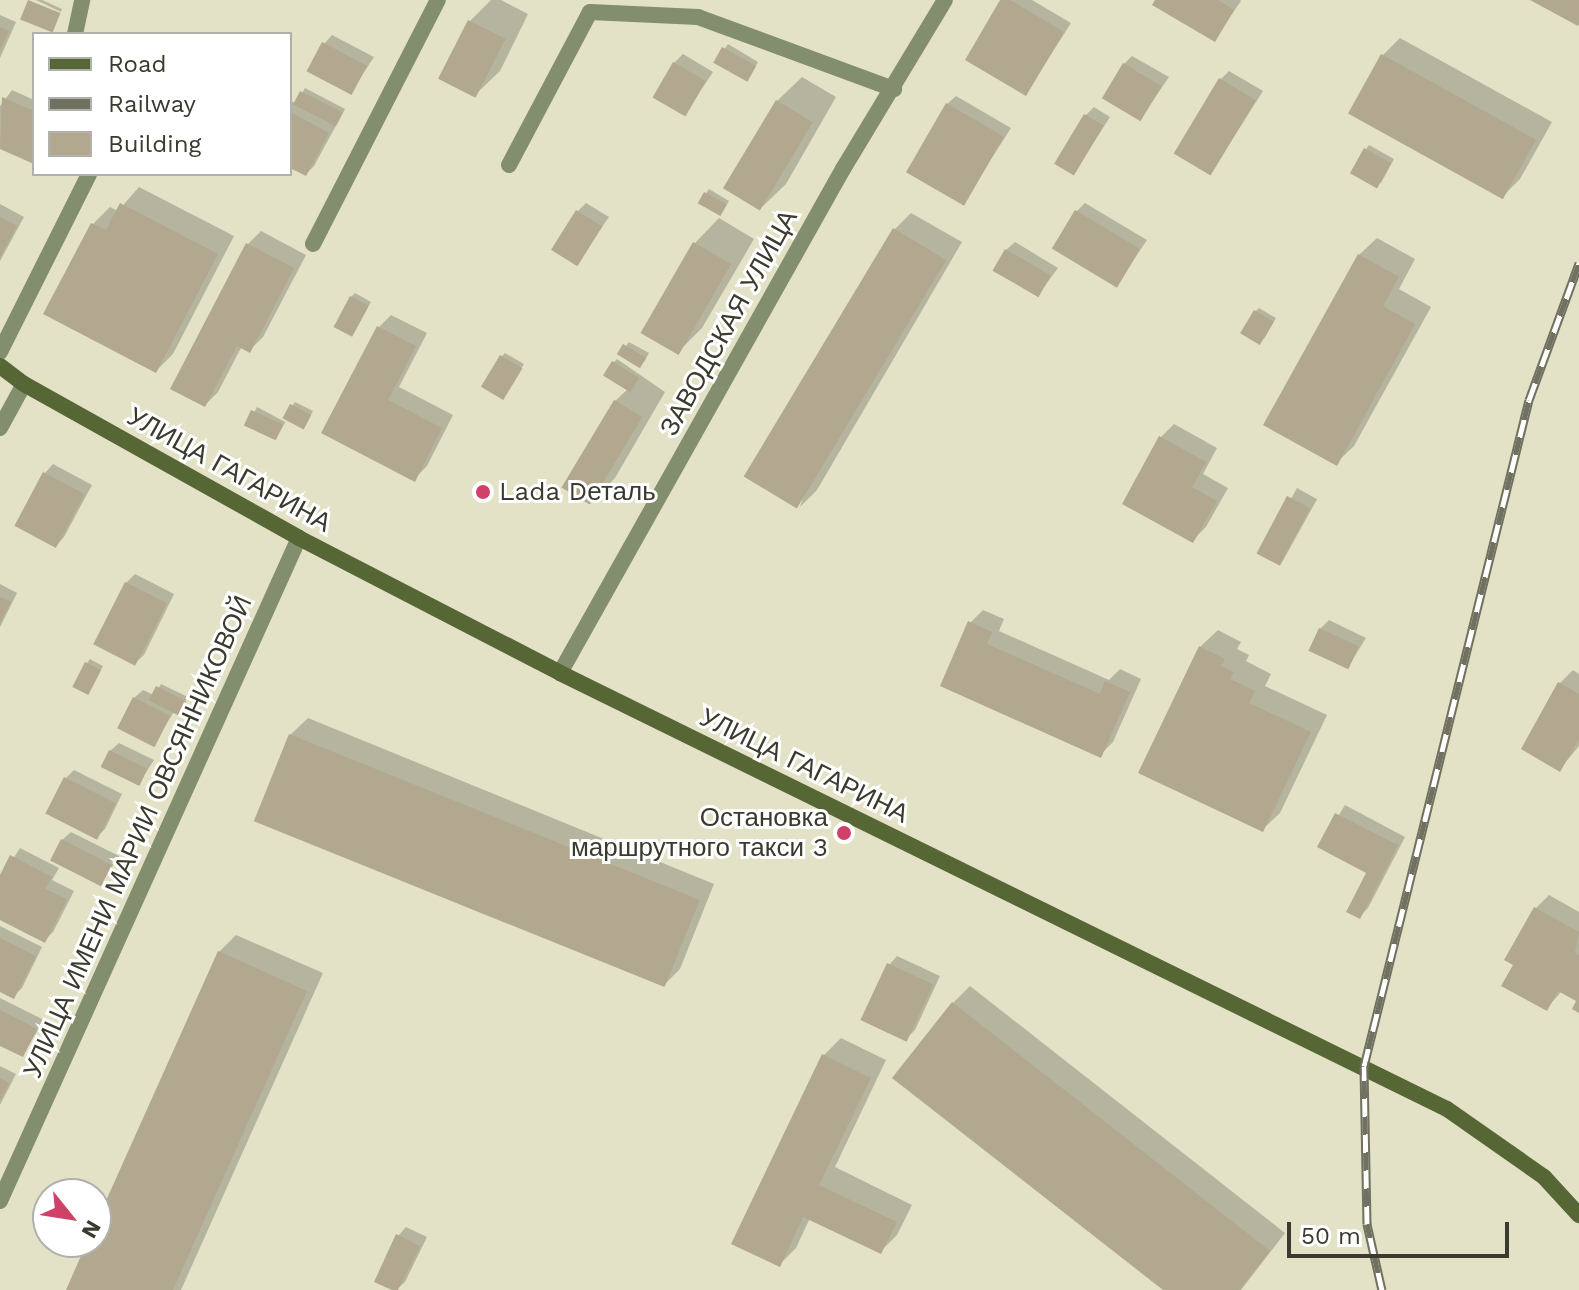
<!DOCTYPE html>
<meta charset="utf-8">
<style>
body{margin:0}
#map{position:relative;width:1579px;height:1290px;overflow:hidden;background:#e3e2c7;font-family:"Work Sans",sans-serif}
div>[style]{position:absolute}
.shadow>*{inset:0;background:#0003;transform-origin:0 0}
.building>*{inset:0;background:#b2a78f;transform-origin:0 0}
.service>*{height:16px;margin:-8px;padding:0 8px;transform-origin:8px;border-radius:8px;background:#828e6d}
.minor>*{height:16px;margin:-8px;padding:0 8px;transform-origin:8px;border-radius:8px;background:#828e6d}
.tertiary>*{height:16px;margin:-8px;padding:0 8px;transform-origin:8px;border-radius:8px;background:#828e6d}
.secondary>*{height:16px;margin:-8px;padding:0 8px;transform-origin:8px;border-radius:8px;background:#566735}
.rail>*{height:9px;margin-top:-4.5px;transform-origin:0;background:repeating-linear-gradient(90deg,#fff 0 18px,#717161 0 36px);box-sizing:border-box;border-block:2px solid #717161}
.dots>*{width:22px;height:22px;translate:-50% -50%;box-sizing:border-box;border:4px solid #fff;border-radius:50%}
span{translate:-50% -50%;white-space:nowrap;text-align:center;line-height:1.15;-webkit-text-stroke:6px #fff;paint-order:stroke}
.street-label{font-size:26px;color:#3a3a2f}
.poi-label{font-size:26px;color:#3a3a2f}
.left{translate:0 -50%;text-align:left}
.right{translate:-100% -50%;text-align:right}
.legend{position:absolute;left:32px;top:32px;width:260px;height:144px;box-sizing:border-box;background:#fff;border:2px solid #b0b0ac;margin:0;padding:10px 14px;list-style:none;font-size:24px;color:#3a3a2f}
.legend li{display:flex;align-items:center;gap:16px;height:40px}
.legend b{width:40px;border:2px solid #b0b0ac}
.north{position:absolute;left:32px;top:1178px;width:80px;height:80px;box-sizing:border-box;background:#fff;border:2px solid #b0b0ac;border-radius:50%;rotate:120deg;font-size:22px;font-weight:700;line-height:32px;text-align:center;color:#3a3a2f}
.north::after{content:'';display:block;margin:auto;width:28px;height:36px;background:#cf4169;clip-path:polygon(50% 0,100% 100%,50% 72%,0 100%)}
.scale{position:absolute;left:1287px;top:1222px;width:222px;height:36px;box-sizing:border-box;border:4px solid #3a3a2f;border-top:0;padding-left:10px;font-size:24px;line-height:28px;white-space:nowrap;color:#3a3a2f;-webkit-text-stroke:6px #fff;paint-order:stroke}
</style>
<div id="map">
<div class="shadow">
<div style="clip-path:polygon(36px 0,42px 0,62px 9px,61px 12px)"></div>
<div style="clip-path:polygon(491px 0,501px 0,528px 14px,500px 71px,475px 95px,470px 21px)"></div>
<div style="clip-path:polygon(1002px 0,1032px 0,1071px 23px,1026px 94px)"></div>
<div style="clip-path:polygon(1157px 0,1240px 0,1241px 1px,1215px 39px)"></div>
<div style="clip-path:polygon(0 15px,16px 22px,0 58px)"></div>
<div style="clip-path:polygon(332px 35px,374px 57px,351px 92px,324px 44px)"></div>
<div style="clip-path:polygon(1400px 38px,1552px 122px,1520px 179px,1503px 196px,1351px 113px,1383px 55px)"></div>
<div style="clip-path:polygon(728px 44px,758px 62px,750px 76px,716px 62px)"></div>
<div style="clip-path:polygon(683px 54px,713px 72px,685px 114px,674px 63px)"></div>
<div style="clip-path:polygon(1132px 56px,1169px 77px,1141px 118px,1124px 64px)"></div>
<div style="clip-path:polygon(1229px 71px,1263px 91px,1211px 173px,1221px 79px)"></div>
<div style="clip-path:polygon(802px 77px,836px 97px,786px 184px,761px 208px,777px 101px)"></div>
<div style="clip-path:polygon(305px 88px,345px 109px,314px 166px,306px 174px,290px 166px,290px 101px,296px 103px)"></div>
<div style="clip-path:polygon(12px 90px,34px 100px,34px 162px,0 146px,0 106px)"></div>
<div style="clip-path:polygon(956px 96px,1011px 128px,963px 203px,947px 104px)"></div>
<div style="clip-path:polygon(1094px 107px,1110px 117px,1074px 173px,1086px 115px)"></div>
<div style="clip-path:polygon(1369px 145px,1394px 159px,1381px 183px,1366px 149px)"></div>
<div style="clip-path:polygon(139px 187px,234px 236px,173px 354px,156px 371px,46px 313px,93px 224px,110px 207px,118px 211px)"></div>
<div style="clip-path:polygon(709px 189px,729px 201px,723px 211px,700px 202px)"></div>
<div style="clip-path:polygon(586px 203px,609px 217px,577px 263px,578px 211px)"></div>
<div style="clip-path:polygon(1085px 203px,1147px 240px,1117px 284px,1076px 212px)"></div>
<div style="clip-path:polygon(0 204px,24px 217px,0 261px)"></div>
<div style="clip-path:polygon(911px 213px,962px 242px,817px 490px,800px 507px,894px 230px)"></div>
<div style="clip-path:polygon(719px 218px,754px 239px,702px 328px,677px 353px,643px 333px,695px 243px)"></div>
<div style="clip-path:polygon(261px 231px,306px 255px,263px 337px,250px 350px,242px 346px,218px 392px,205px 405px,173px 388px,248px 244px)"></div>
<div style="clip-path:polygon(1377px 238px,1415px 259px,1399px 289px,1431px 307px,1354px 446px,1336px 463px,1359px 255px)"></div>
<div style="clip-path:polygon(1015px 242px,1058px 268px,1038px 295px,1006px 250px)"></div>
<div style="clip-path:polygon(355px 293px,371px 302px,355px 331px,351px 297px)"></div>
<div style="clip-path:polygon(1259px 308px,1276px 318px,1264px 339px,1255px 312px)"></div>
<div style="clip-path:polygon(391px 315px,427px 333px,399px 387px,453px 415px,427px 466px,414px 479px,324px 432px,378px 328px)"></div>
<div style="clip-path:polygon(629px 342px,649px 353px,644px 362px,620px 354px)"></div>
<div style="clip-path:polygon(505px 353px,524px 364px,503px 397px,502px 356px)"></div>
<div style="clip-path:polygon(617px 359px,665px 392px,615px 478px,591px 502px,615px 401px,628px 389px,613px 363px)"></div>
<div style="clip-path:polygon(295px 402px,313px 411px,304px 427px,292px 406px)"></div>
<div style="left:257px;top:407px;width:32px;height:20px;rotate:28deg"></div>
<div style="clip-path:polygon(1174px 424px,1217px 448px,1203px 474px,1228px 488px,1206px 527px,1193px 540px,1161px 437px)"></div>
<div style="clip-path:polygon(53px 464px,92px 485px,64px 537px,56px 546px,45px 473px)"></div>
<div style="left:1297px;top:488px;width:23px;height:76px;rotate:29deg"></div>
<div style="clip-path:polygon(135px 574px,174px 594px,144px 655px,135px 663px,126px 583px)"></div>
<div style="clip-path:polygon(0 584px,17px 593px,0 627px)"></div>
<div style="clip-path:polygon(983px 610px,1004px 619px,999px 631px,1109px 680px,1120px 669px,1141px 679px,1113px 742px,1100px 755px,942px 685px,970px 623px)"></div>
<div style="clip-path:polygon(1329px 620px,1366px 638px,1348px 667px,1320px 629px)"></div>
<div style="clip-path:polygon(1218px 630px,1241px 642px,1237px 649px,1249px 655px,1246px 661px,1271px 674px,1265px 686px,1327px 715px,1280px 813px,1262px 830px,1200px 647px)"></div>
<div style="clip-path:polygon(90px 659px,103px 666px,91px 688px,87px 663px)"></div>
<div style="clip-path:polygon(1573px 670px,1579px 674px,1579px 746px,1560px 769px,1560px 683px)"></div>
<div style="clip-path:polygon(161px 684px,188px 697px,179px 712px,175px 710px,154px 744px,134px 698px,143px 690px,154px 695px)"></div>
<div style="clip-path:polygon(308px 718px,714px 884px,680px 969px,663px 986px,290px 735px)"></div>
<div style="clip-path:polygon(119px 743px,154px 760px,139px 783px,110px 751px)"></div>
<div style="clip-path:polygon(74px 770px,122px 794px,105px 829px,97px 837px,66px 778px)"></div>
<div style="clip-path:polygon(1345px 805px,1405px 837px,1368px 908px,1359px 917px,1369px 872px,1320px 846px)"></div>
<div style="clip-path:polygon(71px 832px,119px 856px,101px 884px,62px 840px)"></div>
<div style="clip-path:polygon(20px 848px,59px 868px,52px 880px,74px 891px,53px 932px,45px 940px,0 918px,0 879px)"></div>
<div style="clip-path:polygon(1549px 895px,1579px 912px,1579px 1011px,1579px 1000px,1562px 991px,1546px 1009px,1515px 965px,1507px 960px,1536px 908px)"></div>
<div style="clip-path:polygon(0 926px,42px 947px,22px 988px,14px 996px,0 989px)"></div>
<div style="clip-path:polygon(236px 935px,323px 973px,181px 1290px,68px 1290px,89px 1242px,96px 1242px,96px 1227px,219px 952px)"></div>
<div style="clip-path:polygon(897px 956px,940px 976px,915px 1030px,907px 1038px,889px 965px)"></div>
<div style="clip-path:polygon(970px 986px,1285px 1233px,1241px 1290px,1167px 1290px,953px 1003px)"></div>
<div style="clip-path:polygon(0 998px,44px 1020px,23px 1055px,0 1043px)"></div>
<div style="clip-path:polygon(841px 1038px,886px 1060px,835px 1167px,912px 1205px,897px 1235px,880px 1252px,810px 1218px,796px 1248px,779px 1265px,824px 1055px)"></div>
<div style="clip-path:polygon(0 1066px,16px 1074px,0 1105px)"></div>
<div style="clip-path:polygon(406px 1227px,427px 1237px,405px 1282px,396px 1290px,398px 1236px)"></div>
</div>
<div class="building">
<div style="left:28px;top:0;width:35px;height:21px;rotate:22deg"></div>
<div style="clip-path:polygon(1000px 0,1010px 0,1064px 32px,1026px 96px,965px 60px)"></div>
<div style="clip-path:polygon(1155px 0,1218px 0,1234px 10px,1215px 42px,1152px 5px)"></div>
<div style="clip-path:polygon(1530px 0,1579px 0,1579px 24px,1578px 26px)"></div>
<div style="left:468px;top:20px;width:42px;height:66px;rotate:27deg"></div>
<div style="clip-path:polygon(0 27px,9px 31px,0 51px)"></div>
<div style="left:322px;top:42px;width:51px;height:33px;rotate:28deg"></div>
<div style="left:722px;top:47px;width:39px;height:18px;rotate:29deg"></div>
<div style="left:1381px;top:54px;width:177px;height:68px;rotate:29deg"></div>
<div style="left:673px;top:62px;width:38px;height:41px;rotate:30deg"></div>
<div style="left:1123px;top:63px;width:45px;height:41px;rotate:31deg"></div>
<div style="left:1219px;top:78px;width:43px;height:88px;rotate:31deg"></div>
<div style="left:300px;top:91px;width:48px;height:15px;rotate:27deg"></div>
<div style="clip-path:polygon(2px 97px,34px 111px,34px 164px,0 149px)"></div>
<div style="left:776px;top:100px;width:43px;height:103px;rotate:31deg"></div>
<div style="left:946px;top:103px;width:67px;height:80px;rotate:30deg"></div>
<div style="clip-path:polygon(290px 112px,329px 133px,306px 176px,290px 168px)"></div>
<div style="left:1084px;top:114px;width:23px;height:58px;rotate:31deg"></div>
<div style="left:1364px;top:148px;width:31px;height:29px;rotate:29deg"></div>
<div style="left:704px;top:192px;width:26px;height:13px;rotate:29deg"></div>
<div style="clip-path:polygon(120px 203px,218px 254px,156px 373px,43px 314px,91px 223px,106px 230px)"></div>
<div style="left:576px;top:210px;width:31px;height:47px;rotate:32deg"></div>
<div style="left:1075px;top:210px;width:76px;height:45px;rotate:31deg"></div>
<div style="clip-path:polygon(0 217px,17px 226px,0 257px)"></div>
<div style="left:893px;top:228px;width:62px;height:290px;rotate:31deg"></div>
<div style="left:693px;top:242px;width:44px;height:105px;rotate:30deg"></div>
<div style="clip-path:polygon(246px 243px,294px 268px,250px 353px,237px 346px,205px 407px,170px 389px)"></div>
<div style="left:1005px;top:249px;width:53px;height:25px;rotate:30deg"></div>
<div style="clip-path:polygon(1358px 254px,1399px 277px,1383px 306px,1415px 324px,1337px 466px,1263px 425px)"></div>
<div style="left:350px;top:296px;width:21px;height:35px;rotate:28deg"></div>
<div style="left:1254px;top:310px;width:23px;height:27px;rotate:31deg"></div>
<div style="clip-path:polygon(377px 326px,416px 346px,388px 400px,442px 428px,415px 482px,321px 433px)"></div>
<div style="left:623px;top:344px;width:27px;height:12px;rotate:31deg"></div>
<div style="left:500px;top:355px;width:26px;height:37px;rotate:31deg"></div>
<div style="left:612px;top:361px;width:32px;height:17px;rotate:32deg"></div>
<div style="left:614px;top:400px;width:33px;height:102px;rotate:31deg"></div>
<div style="left:290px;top:404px;width:24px;height:16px;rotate:28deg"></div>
<div style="left:251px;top:410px;width:35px;height:17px;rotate:25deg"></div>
<div style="clip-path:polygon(1159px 436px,1206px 462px,1192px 487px,1217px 501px,1193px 543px,1122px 504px)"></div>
<div style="left:43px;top:472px;width:47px;height:61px;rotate:28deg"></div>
<div style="left:1287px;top:496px;width:26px;height:65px;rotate:28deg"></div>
<div style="left:125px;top:582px;width:47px;height:70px;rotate:27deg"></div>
<div style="clip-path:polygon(0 597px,11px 602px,0 622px)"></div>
<div style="clip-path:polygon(968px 621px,992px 632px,987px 644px,1100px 694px,1105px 681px,1130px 692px,1101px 758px,940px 686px)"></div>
<div style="left:1319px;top:628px;width:44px;height:25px;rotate:25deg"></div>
<div style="clip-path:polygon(1199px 646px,1225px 659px,1221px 666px,1234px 672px,1230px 679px,1255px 691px,1249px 703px,1311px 732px,1263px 832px,1138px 773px)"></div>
<div style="left:85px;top:662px;width:18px;height:28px;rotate:27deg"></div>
<div style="clip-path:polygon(1558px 682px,1579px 694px,1579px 739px,1560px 772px,1521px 749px)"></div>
<div style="left:156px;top:686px;width:34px;height:16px;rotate:27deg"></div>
<div style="left:133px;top:697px;width:42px;height:35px;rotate:27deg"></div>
<div style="left:289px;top:734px;width:443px;height:94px;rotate:22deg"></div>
<div style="left:109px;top:750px;width:43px;height:19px;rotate:26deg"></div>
<div style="left:64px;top:777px;width:58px;height:41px;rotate:27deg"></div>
<div style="clip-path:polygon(1335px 813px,1398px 845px,1360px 919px,1346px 912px,1366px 873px,1317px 847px)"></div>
<div style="left:61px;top:839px;width:57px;height:24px;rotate:27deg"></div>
<div style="clip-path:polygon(10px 855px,52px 877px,45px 889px,67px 899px,45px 943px,0 920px,0 875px)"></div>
<div style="clip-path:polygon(1534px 907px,1579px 932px,1575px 953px,1579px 955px,1579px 1013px,1572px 1009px,1576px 1001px,1558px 991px,1547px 1011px,1501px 986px,1513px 965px,1504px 960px)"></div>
<div style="clip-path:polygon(0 938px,36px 956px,14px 999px,0 992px)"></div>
<div style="clip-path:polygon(218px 951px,307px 991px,173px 1290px,66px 1290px,87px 1242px,96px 1242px,96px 1223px)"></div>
<div style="left:887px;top:963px;width:51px;height:63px;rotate:25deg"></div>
<div style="clip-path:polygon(952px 1002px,1270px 1251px,1239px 1290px,1163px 1290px,892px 1078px)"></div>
<div style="clip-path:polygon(0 1010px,37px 1029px,23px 1057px,0 1046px)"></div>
<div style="clip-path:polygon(822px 1054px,871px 1078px,819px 1185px,897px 1222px,881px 1254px,803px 1217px,780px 1267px,731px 1244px)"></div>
<div style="clip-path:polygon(0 1078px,9px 1083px,0 1100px)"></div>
<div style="clip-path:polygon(396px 1234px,420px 1246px,398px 1290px,392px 1290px,374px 1282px)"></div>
</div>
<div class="service">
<div style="left:509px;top:165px;width:173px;rotate:-62.1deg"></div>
<div style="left:590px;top:12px;width:108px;rotate:2.7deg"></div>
<div style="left:698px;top:17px;width:209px;rotate:20.2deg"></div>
</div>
<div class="minor">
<div style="left:75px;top:34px;width:35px;rotate:-78deg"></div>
<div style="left:313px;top:244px;width:274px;rotate:-62.9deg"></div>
<div style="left:0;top:352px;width:199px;rotate:-63.4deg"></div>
<div style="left:0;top:428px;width:50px;rotate:-61.4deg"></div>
<div style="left:560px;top:673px;width:578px;rotate:-60.69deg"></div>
<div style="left:843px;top:169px;width:197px;rotate:-58.9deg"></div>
</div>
<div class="tertiary">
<div style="left:0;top:1201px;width:727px;rotate:-65.73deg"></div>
</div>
<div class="secondary">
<div style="left:0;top:366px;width:30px;rotate:37deg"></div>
<div style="left:24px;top:384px;width:315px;rotate:29.2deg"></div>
<div style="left:299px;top:538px;width:294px;rotate:27.3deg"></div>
<div style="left:560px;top:673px;width:988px;rotate:26.18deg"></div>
<div style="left:1447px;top:1109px;width:118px;rotate:35deg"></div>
<div style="left:1544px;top:1177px;width:52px;rotate:47.4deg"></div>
</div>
<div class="rail">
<div style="left:1382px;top:1290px;width:68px;rotate:-102.8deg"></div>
<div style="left:1367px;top:1224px;width:158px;rotate:-91.1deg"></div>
<div style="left:1364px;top:1066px;width:686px;rotate:-76.09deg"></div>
<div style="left:1529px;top:400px;width:146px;rotate:-69.9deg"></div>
</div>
<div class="dots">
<div style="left:483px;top:492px;background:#cf4169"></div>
<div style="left:844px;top:833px;background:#cf4169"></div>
</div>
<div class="street-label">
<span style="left:729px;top:323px;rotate:-61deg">ЗАВОДСКАЯ УЛИЦА</span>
<span style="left:229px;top:470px;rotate:29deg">УЛИЦА ГАГАРИНА</span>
<span style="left:804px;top:766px;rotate:26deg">УЛИЦА ГАГАРИНА</span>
<span style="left:138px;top:837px;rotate:-66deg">УЛИЦА ИМЕНИ МАРИИ ОВСЯННИКОВОЙ</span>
</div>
<div class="poi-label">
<span class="left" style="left:499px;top:492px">Lada Dеталь</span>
<span class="right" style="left:828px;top:833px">Остановка<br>маршрутного такси 3</span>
</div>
<ul class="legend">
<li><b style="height:10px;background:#566735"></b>Road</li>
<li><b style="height:10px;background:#717161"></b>Railway</li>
<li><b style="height:22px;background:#b2a78f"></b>Building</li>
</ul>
<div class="north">N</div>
<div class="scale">50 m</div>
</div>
